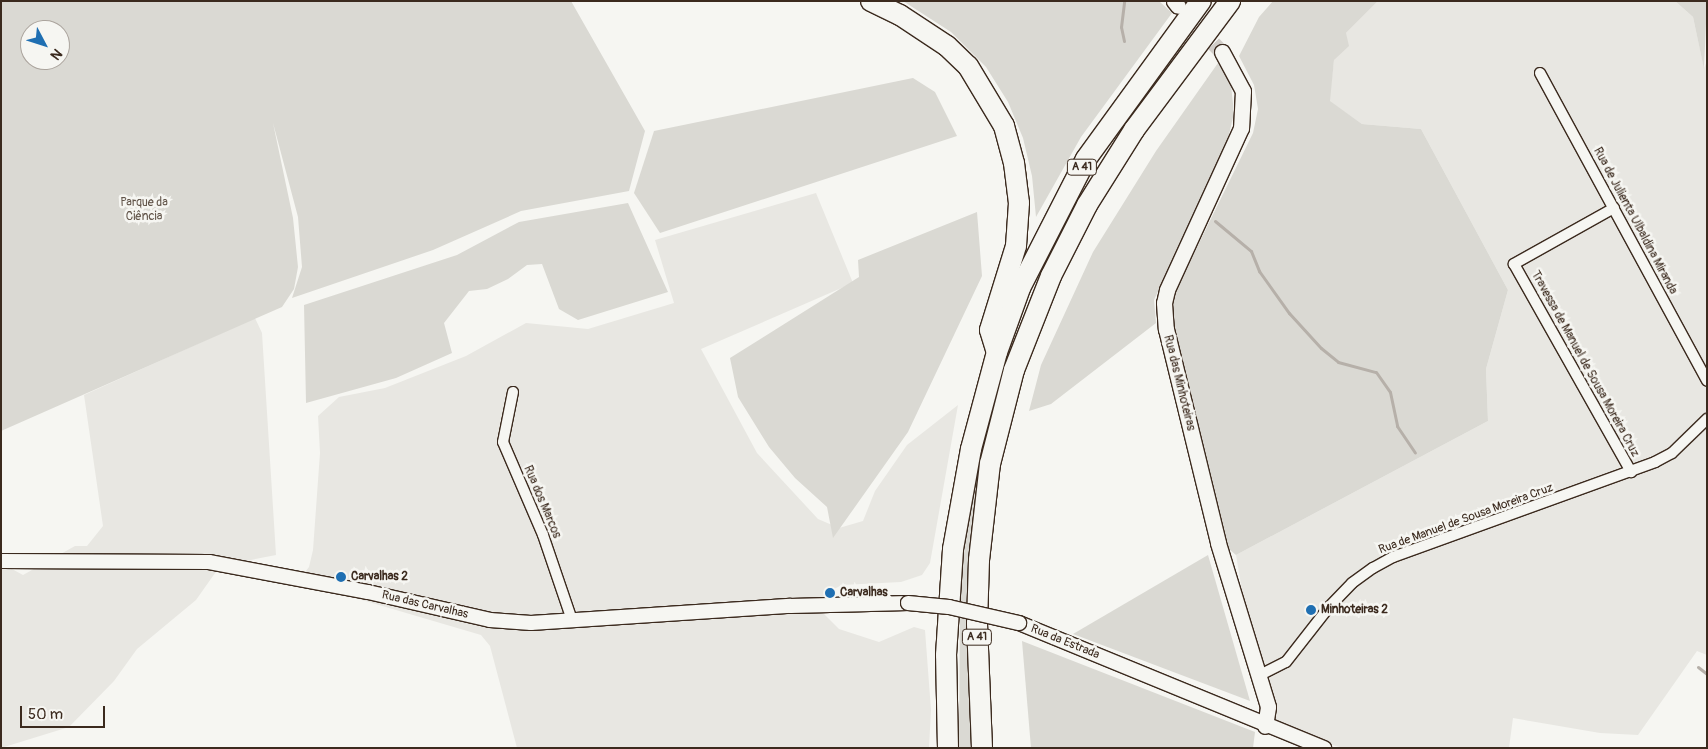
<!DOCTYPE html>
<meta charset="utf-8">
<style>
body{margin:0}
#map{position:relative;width:1708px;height:749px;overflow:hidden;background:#f6f6f2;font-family:Pangolin,sans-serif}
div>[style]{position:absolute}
.built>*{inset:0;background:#e8e7e2}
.green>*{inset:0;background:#dad9d3}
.stream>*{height:3px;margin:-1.5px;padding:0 1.5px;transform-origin:1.5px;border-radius:1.5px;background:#b6b0a9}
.secondary-tunnel>*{height:15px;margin-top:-7.5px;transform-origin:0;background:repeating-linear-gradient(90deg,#d1cdc8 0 15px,transparent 0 23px)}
.roads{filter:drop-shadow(1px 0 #3b2a1e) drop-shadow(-1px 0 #3b2a1e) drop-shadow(0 1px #3b2a1e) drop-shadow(0 -1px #3b2a1e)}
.minor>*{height:10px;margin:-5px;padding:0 5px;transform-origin:5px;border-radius:5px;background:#f6f6f2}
.tertiary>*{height:14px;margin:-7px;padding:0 7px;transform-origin:7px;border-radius:7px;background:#f6f6f2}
.secondary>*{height:15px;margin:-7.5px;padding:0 7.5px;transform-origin:7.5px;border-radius:7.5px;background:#f6f6f2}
.motorway>*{height:20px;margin:-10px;padding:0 10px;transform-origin:10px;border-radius:10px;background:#f6f6f2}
.bridges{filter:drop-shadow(1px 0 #3b2a1e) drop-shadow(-1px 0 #3b2a1e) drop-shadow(0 1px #3b2a1e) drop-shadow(0 -1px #3b2a1e)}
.tertiary-bridge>*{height:14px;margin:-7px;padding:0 7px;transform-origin:7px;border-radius:7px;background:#f6f6f2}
.dots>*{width:14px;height:14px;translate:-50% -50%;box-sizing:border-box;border:2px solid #f6f6f2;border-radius:50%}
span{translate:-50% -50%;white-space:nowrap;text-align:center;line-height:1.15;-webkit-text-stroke:5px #f6f6f2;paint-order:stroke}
.shield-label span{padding:1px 4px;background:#f6f6f2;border:1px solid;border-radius:4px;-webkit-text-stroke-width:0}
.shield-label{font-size:11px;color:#3b2a1e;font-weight:700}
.park-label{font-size:12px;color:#63564b}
.street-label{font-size:12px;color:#3b2a1e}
.poi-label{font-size:12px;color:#3b2a1e;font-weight:700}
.left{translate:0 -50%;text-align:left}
.frame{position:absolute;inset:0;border:2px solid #3b2a1e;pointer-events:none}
.north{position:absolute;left:20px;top:20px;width:50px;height:50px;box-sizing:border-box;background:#f6f6f2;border:1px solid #aba49d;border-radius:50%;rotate:130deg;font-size:14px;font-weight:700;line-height:20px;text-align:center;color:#3b2a1e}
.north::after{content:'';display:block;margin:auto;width:18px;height:22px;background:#1f6fb2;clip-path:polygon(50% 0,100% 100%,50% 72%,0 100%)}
.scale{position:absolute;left:20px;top:706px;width:85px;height:22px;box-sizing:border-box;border:2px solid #3b2a1e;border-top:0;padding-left:6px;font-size:15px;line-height:18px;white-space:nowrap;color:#3b2a1e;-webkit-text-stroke:4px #f6f6f2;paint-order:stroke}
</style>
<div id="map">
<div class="built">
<div style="clip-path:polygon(1378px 1px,1675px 1px,1693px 17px,1704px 68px,1707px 61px,1707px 655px,1697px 651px,1638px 735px,1600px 733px,1513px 718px,1509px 748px,1343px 748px,1265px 726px,1236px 555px,1488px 421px,1486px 369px,1508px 290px,1421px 129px,1362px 124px,1329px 101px,1334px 60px,1346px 33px)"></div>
<div style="clip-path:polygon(816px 193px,853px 283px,701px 349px,757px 453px,818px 519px,839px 528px,863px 521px,875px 491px,907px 445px,958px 405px,930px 563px,922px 575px,901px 582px,842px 585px,828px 592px,819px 609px,839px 629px,879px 642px,914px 627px,925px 630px,931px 710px,929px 748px,517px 748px,490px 646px,481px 635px,311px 585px,302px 576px,309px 567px,313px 550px,320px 453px,318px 416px,339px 397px,385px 388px,466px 356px,526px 323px,588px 329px,674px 303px,655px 240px)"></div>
<div style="clip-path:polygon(255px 318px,262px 333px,276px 555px,220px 566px,196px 600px,137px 649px,114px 681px,69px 727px,1px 748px,1px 563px,23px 575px,75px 546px,87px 546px,103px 526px,84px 395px)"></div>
</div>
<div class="green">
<div style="clip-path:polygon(evenodd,1px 1px,571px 1px,645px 131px,629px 191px,521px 211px,433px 250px,292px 298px,302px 267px,298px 217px,273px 123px,293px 218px,298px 267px,294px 289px,282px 307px,1px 431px,1px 1px,30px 30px,60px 30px,60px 60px,30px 60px,30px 30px)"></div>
<div style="clip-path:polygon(903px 1px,1159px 1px,1172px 13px,1081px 137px,1036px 217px,1032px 176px,1023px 138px,1008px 102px,986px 67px,951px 32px)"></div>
<div style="clip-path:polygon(1273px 1px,1378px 1px,1346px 33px,1349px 46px,1334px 60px,1330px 101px,1362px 124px,1421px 129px,1508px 290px,1486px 369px,1488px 421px,1236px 555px,1229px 549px,1172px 318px,1175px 292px,1253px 133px,1258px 109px,1254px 85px,1239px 56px,1259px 17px)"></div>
<div style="clip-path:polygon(1675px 1px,1707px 1px,1704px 69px,1693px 17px)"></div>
<div style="clip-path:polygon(1218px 63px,1231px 85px,1234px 113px,1228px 139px,1154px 300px,1156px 323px,1051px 404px,1029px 411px,1041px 365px,1093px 252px,1156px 151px)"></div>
<div style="clip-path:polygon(913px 78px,935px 92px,957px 136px,660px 233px,634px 193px,654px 131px)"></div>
<div style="clip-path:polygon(628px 203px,668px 292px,578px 320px,559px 309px,542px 264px,527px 265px,508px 279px,487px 289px,469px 291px,444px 323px,452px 353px,396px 378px,306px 403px,304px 305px,457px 255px,519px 222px)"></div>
<div style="clip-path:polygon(977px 212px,982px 276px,908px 432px,833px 538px,827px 507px,795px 478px,769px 447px,738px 397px,730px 358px,859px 277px,858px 260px)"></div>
<div style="clip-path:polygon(979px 460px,967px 580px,972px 748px,959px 748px,960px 595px,966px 532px)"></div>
<div style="clip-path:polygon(1208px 555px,1250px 701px,1073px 634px)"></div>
<div style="clip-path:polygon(1022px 641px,1255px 732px,1253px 748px,1031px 748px)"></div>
</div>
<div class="stream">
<div style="left:1124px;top:41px;width:14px;rotate:-102deg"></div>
<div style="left:1121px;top:27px;width:26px;rotate:-83deg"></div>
<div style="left:1215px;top:221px;width:47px;rotate:39.8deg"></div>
<div style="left:1251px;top:251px;width:22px;rotate:68deg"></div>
<div style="left:1259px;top:271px;width:52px;rotate:54.5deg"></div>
<div style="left:1289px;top:313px;width:47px;rotate:47.6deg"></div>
<div style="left:1321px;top:348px;width:22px;rotate:39deg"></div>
<div style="left:1338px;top:362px;width:39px;rotate:15deg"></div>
<div style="left:1376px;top:372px;width:24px;rotate:55deg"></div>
<div style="left:1390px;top:392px;width:35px;rotate:78deg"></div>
<div style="left:1397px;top:426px;width:32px;rotate:56deg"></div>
<div style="left:1698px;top:667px;width:11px;rotate:38deg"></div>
</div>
<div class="secondary-tunnel">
<div style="left:1182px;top:10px;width:58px;rotate:46.4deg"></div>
</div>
<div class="roads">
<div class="minor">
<div style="left:1540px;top:73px;width:350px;rotate:61.5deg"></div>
<div style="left:1614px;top:208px;width:115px;rotate:150.8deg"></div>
<div style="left:1514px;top:264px;width:239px;rotate:60.6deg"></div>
<div style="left:513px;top:392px;width:51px;rotate:101.3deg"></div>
<div style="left:503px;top:442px;width:101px;rotate:66.7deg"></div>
<div style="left:543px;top:535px;width:90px;rotate:71.2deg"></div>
<div style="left:1258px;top:676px;width:31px;rotate:-27deg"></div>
<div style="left:1286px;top:662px;width:70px;rotate:-52deg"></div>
<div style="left:1329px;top:607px;width:33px;rotate:-46deg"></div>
<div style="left:1352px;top:583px;width:26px;rotate:-36deg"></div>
<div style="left:1373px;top:568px;width:23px;rotate:-29deg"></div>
<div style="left:1393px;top:557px;width:279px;rotate:-19.9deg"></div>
<div style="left:1655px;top:462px;width:19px;rotate:-28deg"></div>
<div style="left:1672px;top:453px;width:49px;rotate:-44.2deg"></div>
</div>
<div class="tertiary">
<div style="left:1px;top:561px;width:208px;rotate:0.3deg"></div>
<div style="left:209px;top:562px;width:162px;rotate:10.7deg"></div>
<div style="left:368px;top:592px;width:125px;rotate:12.9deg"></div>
<div style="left:490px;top:620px;width:41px;rotate:4.2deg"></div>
<div style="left:531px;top:623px;width:260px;rotate:-3.8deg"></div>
<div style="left:790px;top:606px;width:118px;rotate:-1.5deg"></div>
<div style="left:1019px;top:623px;width:330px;rotate:22.3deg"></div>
</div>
<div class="secondary">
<div style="left:1174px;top:1px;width:6px;rotate:51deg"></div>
<div style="left:1222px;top:52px;width:44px;rotate:61.7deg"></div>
<div style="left:1243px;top:91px;width:37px;rotate:93deg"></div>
<div style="left:1241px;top:128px;width:178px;rotate:114.6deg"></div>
<div style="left:1167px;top:290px;width:13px;rotate:103deg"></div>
<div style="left:1164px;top:303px;width:26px;rotate:86deg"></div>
<div style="left:1166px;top:329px;width:220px;rotate:76.3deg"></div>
<div style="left:1218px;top:543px;width:171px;rotate:73deg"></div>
<div style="left:1268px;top:707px;width:19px;rotate:99deg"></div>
</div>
<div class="motorway">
<div style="left:871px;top:1px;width:32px;rotate:26deg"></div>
<div style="left:900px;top:15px;width:56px;rotate:33.4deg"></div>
<div style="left:947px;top:46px;width:29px;rotate:44deg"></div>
<div style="left:968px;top:66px;width:70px;rotate:59deg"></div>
<div style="left:1004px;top:126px;width:38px;rotate:75deg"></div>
<div style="left:1014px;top:163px;width:40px;rotate:82.9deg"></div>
<div style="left:1019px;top:203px;width:43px;rotate:94deg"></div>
<div style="left:1016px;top:246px;width:88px;rotate:107.2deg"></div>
<div style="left:990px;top:330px;width:21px;rotate:73deg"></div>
<div style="left:948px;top:748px;width:93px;rotate:-91.2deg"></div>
<div style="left:946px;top:655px;width:106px;rotate:-86.2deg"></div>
<div style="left:953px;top:549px;width:102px;rotate:-79.8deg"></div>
<div style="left:971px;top:449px;width:100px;rotate:-75deg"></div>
<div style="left:997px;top:352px;width:68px;rotate:-70.2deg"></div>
<div style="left:1020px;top:288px;width:145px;rotate:-62.9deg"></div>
<div style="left:1086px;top:159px;width:195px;rotate:-54deg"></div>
<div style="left:982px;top:748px;width:124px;rotate:-92.3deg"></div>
<div style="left:977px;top:624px;width:64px;rotate:-88.2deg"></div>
<div style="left:979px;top:560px;width:97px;rotate:-83.5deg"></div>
<div style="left:990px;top:464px;width:97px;rotate:-75.7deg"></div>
<div style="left:1014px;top:370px;width:101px;rotate:-68.5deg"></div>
<div style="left:1051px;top:276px;width:80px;rotate:-63.1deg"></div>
<div style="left:1087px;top:205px;width:89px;rotate:-57.9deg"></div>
<div style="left:1134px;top:130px;width:161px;rotate:-53.3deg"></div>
</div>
</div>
<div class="bridges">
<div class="tertiary-bridge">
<div style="left:908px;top:603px;width:41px;rotate:5.6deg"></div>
<div style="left:949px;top:607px;width:72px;rotate:12.9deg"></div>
</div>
</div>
<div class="dots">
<div style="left:341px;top:577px;background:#1f6fb2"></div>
<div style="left:830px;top:593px;background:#1f6fb2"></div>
<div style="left:1311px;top:610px;background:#1f6fb2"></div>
</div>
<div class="shield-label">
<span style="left:1082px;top:167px">A 41</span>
<span style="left:977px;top:637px">A 41</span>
</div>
<div class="park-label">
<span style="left:144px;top:210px">Parque da<br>Ciência</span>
</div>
<div class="street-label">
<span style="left:1635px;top:221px;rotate:62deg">Rua de Julienta Ulbaldina Miranda</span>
<span style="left:1585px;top:364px;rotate:61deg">Travessa de Manuel de Sousa Moreira Cruz</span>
<span style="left:1179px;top:383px;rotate:76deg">Rua das Minhoteiras</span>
<span style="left:542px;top:502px;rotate:67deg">Rua dos Marcos</span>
<span style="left:1466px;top:519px;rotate:-20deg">Rua de Manuel de Sousa Moreira Cruz</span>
<span style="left:425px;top:605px;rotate:13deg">Rua das Carvalhas</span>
<span style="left:1065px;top:642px;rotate:22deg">Rua da Estrada</span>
</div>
<div class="poi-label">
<span class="left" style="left:351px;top:577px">Carvalhas 2</span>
<span class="left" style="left:840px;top:593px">Carvalhas</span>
<span class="left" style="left:1321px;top:610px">Minhoteiras 2</span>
</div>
<div class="frame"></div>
<div class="north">N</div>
<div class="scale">50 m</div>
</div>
